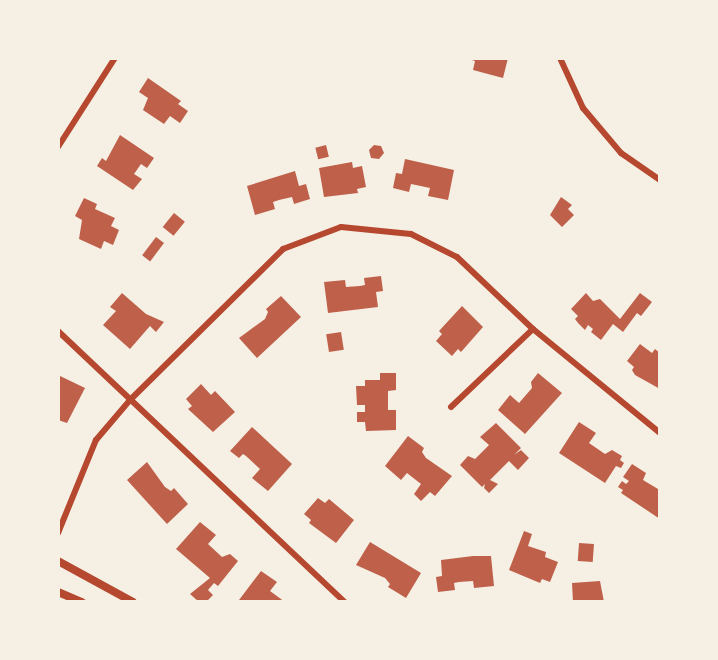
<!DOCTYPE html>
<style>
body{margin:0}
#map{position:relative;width:718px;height:660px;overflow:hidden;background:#f6efe4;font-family:Rubik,sans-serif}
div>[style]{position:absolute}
.building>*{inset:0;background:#bf614a;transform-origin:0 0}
.minor>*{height:6px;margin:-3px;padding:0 3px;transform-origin:3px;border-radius:3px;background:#b5482f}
.secondary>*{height:8px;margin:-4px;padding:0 4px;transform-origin:4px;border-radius:4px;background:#b5482f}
span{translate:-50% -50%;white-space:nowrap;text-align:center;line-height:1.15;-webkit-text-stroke:5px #f6efe4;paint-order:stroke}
.frame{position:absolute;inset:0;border:60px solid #f6efe4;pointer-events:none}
</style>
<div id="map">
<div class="building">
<div style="clip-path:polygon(465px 58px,508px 58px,503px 78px,473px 70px,475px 61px)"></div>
<div style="clip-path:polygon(148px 78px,181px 101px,178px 104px,188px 111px,180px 123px,170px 116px,164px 124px,143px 110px,148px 98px,139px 92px)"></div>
<div style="clip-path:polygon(120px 135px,154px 158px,147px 168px,141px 164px,134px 174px,142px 179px,133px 190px,97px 166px,102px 158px,106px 161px)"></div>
<div style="left:326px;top:145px;width:12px;height:11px;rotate:76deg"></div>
<div style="clip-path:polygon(374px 145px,381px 146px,384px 153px,379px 159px,371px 158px,369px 150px)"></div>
<div style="clip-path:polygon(405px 159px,454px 170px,448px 200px,428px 196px,430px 188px,416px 185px,411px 184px,409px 192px,393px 188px,396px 173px,402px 174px)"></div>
<div style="clip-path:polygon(352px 162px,353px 168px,362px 166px,366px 187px,357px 189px,358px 193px,324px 197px,319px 168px)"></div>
<div style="clip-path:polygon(295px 171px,299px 186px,306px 184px,310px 199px,294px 204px,292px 197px,279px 200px,273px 202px,275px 209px,255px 215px,247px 186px)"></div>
<div style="clip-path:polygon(561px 197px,572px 205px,568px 209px,574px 215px,562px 227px,550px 215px)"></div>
<div style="clip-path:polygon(84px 198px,97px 204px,95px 209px,115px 218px,111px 226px,119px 230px,113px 245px,104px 241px,101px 249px,79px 239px,82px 220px,75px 216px)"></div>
<div style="left:174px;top:213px;width:14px;height:18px;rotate:39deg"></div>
<div style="left:156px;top:237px;width:10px;height:23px;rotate:37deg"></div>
<div style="clip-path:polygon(381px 276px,383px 291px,376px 292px,378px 307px,328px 313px,324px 282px,345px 280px,346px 287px,360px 286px,365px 285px,364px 278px)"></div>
<div style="clip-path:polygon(122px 293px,146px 314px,164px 322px,156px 332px,150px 326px,130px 349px,103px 325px,116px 311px,110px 307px)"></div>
<div style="clip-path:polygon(586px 293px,593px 301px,600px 299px,620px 319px,640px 293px,652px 302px,641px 316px,637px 313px,623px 332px,613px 324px,601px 340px,591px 332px,593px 329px,588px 325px,585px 330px,578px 323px,575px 319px,578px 316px,571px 309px)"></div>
<div style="clip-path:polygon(281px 296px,301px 317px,257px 358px,239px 338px,265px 319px,268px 312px,266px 309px)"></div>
<div style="clip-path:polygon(462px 306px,483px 327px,461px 352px,458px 349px,452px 356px,436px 341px,442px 334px,439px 331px)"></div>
<div style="left:341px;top:332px;width:18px;height:15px;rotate:81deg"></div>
<div style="clip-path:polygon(640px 344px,652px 353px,655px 349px,660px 353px,660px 389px,635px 375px,632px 370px,634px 367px,627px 361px)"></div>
<div style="clip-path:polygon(380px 373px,396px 373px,396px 390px,388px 391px,388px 410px,396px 410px,396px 430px,366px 431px,365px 422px,357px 422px,357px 412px,365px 412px,365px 405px,357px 405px,356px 386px,365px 386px,365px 380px,380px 380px)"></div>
<div style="clip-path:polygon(538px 373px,562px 393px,525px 434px,498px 410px,510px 395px,519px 403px,532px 388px,531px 382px)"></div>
<div style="clip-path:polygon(58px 375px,85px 388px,67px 423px,58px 420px)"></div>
<div style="clip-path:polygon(201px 384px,211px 395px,215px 391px,235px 412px,213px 432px,188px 409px,192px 406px,186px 399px)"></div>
<div style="clip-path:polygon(579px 422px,596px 433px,589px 443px,605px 454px,612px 450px,622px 456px,620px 460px,624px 463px,621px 468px,616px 466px,605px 483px,559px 453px)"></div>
<div style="clip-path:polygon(496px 423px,521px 448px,514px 455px,521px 450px,529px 458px,518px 470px,509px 461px,490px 480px,498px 484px,489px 493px,484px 488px,485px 484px,482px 487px,460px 465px,468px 456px,475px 459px,489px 445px,480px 437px)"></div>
<div style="clip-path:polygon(252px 427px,292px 464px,268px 491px,252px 478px,260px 469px,246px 456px,243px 454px,239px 458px,230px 451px)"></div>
<div style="clip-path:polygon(408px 436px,424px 448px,422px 452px,426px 458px,452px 476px,435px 496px,430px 492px,421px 501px,414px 494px,421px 484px,407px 473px,401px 480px,385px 466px)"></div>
<div style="clip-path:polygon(147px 462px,165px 487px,171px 491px,174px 488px,188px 504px,167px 524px,127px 480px)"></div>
<div style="clip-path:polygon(632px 464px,646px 473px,643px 480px,658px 489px,660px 486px,660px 519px,621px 493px,623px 490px,618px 487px,622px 481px,626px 484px,629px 481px,623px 477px)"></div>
<div style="clip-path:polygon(318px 498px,325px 503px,329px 499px,354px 520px,336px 543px,309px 523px,311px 520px,304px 514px)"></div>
<div style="clip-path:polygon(200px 522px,216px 535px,208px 544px,222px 557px,230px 554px,238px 561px,218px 586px,214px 583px,208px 590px,213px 595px,206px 602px,199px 602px,190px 594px,210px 578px,176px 549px)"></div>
<div style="clip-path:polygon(524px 531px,532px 534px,528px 546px,546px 552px,545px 557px,558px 562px,550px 582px,542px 579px,540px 583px,509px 570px)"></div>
<div style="clip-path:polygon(370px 542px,421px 573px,406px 598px,388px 587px,390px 584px,385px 578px,356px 565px)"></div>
<div style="left:579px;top:543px;width:15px;height:18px;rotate:4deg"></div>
<div style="clip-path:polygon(473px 556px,491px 556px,494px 586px,474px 588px,473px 581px,459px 582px,454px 583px,455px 590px,438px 592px,436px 577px,442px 576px,441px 560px)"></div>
<div style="clip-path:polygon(261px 571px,277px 582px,270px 591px,285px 602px,242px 602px,239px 600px)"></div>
<div style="clip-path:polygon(600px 581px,604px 602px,573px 602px,572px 583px)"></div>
</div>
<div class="minor">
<div style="left:560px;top:58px;width:55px;rotate:65.3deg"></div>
<div style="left:583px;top:108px;width:59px;rotate:49.8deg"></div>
<div style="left:621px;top:153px;width:47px;rotate:34.7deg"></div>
<div style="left:58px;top:147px;width:106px;rotate:-57.4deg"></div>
<div style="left:58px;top:331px;width:395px;rotate:43.4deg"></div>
<div style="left:451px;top:407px;width:113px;rotate:-43.6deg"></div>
<div style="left:58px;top:533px;width:100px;rotate:-67.8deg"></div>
<div style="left:96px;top:440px;width:52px;rotate:-49.6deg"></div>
<div style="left:130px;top:400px;width:215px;rotate:-44.6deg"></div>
<div style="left:283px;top:249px;width:62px;rotate:-20.8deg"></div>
<div style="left:341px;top:227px;width:70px;rotate:5.7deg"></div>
<div style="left:411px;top:234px;width:51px;rotate:26.6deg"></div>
<div style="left:457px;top:257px;width:105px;rotate:43.5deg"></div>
<div style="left:533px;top:329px;width:164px;rotate:39.3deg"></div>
</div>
<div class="secondary">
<div style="left:58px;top:561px;width:85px;rotate:28.7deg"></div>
<div style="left:58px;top:592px;width:26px;rotate:23deg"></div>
</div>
<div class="frame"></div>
</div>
